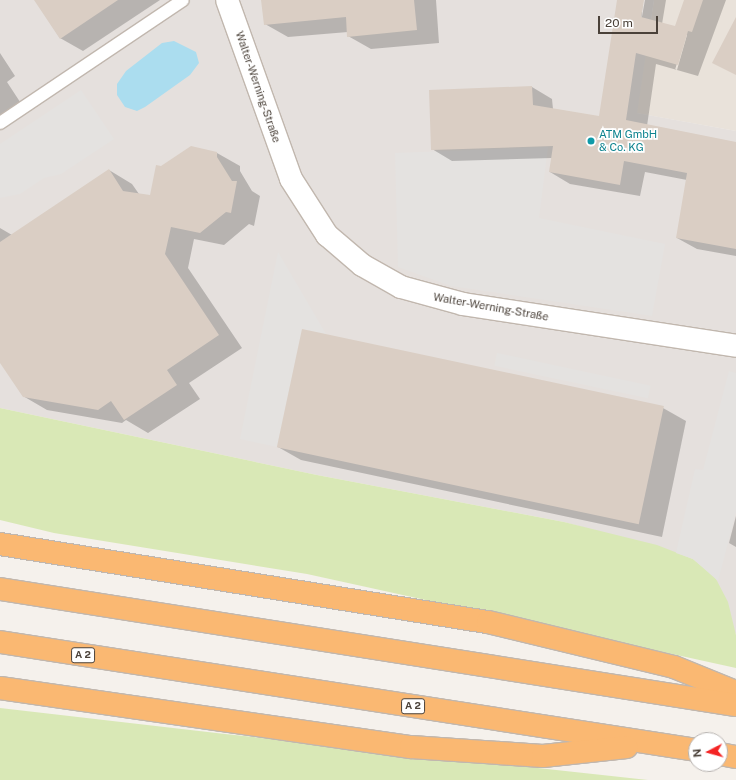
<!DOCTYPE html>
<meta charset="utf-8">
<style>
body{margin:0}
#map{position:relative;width:736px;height:780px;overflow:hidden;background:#f5f1ec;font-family:"Public Sans",sans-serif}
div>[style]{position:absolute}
.residential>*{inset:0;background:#e9e2da}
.industrial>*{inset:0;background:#e5e0dd}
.green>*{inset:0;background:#d9e8b6}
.parking>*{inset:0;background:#e4e2e0;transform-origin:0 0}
.water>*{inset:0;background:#abddef}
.shadow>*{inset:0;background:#0003}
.building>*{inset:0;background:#dacec4;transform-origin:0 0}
.roads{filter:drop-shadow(1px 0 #c1b7ae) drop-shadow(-1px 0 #c1b7ae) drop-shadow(0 1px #c1b7ae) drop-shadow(0 -1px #c1b7ae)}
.lane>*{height:12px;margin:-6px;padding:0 6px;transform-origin:6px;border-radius:6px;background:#fff}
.street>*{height:22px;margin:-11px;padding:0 11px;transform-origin:11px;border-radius:11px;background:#fff}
.highway>*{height:22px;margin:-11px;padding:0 11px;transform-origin:11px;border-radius:11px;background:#fab872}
.dots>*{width:11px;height:11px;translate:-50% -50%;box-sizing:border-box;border:2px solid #fff;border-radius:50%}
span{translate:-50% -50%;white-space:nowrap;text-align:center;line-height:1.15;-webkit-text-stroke:3.5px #fff;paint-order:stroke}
.shield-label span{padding:1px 3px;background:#fff;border:1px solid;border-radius:3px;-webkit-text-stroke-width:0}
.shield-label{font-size:10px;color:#4a4139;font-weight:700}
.street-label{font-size:11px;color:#4a4139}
.culture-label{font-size:11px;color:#0d838f}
.left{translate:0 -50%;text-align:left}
.north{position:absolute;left:688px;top:732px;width:40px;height:40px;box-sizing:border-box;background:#fff;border:1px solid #b7b3b0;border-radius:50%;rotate:264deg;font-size:11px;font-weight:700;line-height:16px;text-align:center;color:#4a4139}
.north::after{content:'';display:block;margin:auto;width:14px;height:18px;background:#f42424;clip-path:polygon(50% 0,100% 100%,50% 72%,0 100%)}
.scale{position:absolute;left:598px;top:16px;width:60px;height:18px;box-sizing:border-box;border:2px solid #4a4139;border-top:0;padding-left:5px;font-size:12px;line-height:14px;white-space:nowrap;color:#4a4139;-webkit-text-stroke:3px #fff;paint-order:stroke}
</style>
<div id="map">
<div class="residential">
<div style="clip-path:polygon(654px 0,736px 0,736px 131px,636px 113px)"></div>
</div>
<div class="industrial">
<div style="clip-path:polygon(0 0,654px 0,637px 113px,736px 131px,736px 635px,715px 577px,693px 559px,676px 553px,564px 522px,317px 475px,0 408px)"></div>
</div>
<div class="green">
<div style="clip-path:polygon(0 408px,317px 475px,564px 522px,657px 545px,693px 559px,715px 577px,728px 602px,736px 635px,736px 668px,307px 574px,54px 533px,0 520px)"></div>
<div style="clip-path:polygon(0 708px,225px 734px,648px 780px,0 780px)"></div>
</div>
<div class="parking">
<div style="clip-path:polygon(81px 90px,114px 139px,61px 174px,44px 178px,20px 194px,0 198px,0 144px)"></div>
<div style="clip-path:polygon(548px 147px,539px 218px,665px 244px,652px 316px,451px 286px,398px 267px,395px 153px)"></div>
<div style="clip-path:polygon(278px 252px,326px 334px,302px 329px,277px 447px,240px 439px)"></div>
<div style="left:497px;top:353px;width:157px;height:13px;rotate:12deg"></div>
<div style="clip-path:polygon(729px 371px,736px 373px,736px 512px,718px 581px,693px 559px,676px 553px,695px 469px,703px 470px)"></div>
</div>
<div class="water">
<div style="clip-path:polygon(174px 41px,196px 52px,199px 63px,190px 75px,145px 107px,137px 111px,125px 107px,117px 95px,117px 84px,126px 71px,162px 43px)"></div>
</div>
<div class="shadow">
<div style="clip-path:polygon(35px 0,160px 0,83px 51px,60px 38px)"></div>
<div style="clip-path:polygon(262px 0,436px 0,439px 43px,371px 49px,348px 36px,348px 32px,288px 37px,265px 24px)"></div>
<div style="clip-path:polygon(evenodd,618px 0,643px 0,641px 22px,645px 0,666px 0,662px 24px,676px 27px,685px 0,726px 0,698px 76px,656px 64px,647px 126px,736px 144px,736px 256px,697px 249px,677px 238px,687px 180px,645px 172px,640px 196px,570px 184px,550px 172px,552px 158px,452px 161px,432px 149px,532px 87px,552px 99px,553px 109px,600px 117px,618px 0,685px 35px,687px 35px,677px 70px,675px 70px,685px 35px)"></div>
<div style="clip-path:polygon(0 53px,15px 76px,7px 82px,24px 108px,0 124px)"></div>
<div style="clip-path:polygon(191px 147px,217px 153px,240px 166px,240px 171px,252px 191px,260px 196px,254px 226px,249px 224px,224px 245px,194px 239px,188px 268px,242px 348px,189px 383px,200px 399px,148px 433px,126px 420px,122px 423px,47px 410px,23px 396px,0 361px,0 228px,12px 235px,109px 170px,132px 184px,139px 194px,151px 196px,161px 167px)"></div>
<div style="clip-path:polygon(663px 408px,686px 421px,662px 537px,301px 460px,278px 447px)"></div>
<div style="clip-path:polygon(736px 516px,736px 547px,729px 543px)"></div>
</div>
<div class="building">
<div style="clip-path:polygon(34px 0,118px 0,60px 39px)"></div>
<div style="clip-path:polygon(261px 0,414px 0,417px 30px,347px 37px,346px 17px,264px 25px)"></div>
<div style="clip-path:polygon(617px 0,644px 0,641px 17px,675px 26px,684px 0,703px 0,692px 32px,688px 31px,678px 65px,636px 53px,626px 120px,736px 142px,736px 249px,676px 238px,687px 173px,624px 161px,620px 185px,549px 172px,553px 146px,431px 150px,429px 90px,532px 86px,533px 105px,599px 116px)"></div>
<div style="clip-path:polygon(736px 17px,736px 75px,712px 63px)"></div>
<div style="clip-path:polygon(191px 146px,217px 152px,217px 157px,232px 181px,237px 181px,231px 213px,226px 212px,200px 233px,171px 227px,165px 254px,219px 335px,167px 370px,177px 385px,124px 420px,111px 401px,98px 410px,23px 397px,0 363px,0 242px,109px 169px,123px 191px,150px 195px,156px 165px,161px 166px)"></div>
<div style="left:302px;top:329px;width:370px;height:121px;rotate:12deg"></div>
</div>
<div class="roads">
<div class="lane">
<div style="left:0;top:123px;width:220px;rotate:-33.9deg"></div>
</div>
<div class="street">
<div style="left:227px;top:0;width:190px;rotate:70.3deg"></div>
<div style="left:291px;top:179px;width:67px;rotate:57.3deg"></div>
<div style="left:327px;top:235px;width:46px;rotate:40.6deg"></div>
<div style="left:362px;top:265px;width:45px;rotate:29.4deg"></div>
<div style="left:401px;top:287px;width:64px;rotate:15.3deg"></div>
<div style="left:463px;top:304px;width:276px;rotate:8.7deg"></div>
</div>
<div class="highway">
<div style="left:0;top:544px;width:494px;rotate:9.1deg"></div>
<div style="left:488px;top:622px;width:191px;rotate:13.6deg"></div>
<div style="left:674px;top:667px;width:67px;rotate:22deg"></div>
<div style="left:0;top:589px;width:745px;rotate:8.96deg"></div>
<div style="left:0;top:642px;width:704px;rotate:8.82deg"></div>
<div style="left:0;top:688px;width:415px;rotate:8.2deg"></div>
<div style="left:411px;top:747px;width:132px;rotate:3.9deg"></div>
<div style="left:543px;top:756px;width:84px;rotate:-6.1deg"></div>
<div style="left:720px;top:754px;width:16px;rotate:11deg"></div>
</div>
</div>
<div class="dots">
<div style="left:591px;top:141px;background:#0f9aa8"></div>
</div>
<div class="shield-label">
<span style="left:83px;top:655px">A 2</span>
<span style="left:413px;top:706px">A 2</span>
</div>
<div class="street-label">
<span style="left:258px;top:87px;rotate:71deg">Walter-Werning-Straße</span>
<span style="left:491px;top:307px;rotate:10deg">Walter-Werning-Straße</span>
</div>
<div class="culture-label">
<span class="left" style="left:599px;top:141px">ATM GmbH<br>&amp; Co. KG</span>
</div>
<div class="north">N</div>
<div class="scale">20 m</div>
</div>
